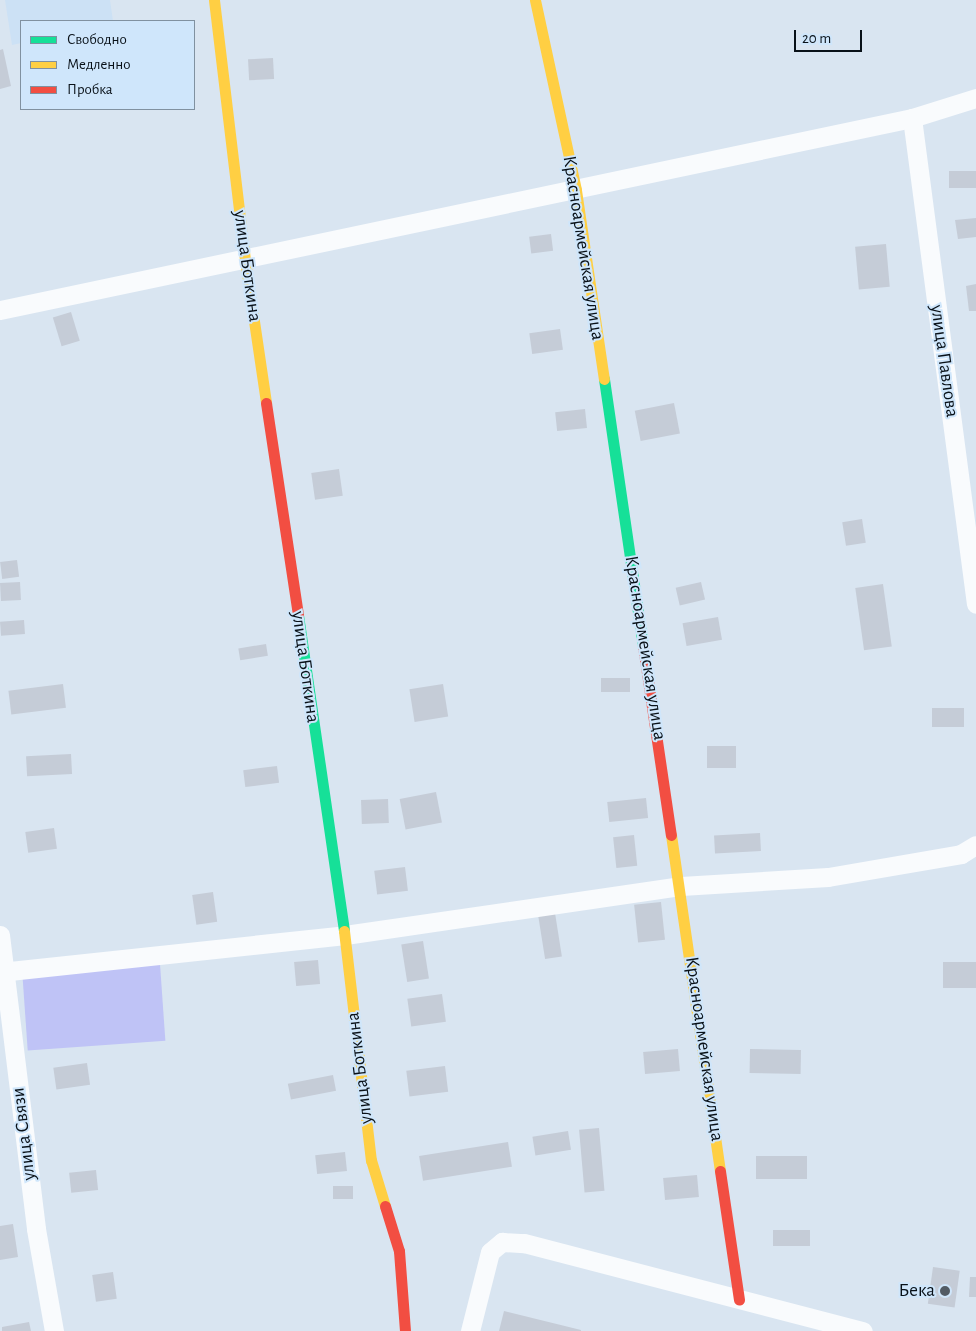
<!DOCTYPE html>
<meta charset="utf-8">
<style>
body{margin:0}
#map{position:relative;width:976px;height:1331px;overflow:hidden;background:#d9e5f1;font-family:"Alegreya Sans",sans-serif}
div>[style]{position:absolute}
.built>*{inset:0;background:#cce1f5}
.forest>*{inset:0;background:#bfc3f6;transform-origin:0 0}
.building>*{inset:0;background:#c5ccd7;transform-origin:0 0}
.street>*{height:19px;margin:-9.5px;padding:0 9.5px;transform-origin:9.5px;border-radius:9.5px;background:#f9fbfd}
.fast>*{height:11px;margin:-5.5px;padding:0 5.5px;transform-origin:5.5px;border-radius:5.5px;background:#16e098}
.slow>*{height:11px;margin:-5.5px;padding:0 5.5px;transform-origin:5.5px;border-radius:5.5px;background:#ffcf43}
.jam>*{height:11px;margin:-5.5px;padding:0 5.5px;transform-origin:5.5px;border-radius:5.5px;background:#f24e42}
.dots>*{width:14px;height:14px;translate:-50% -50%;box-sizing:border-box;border:2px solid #cfe6fb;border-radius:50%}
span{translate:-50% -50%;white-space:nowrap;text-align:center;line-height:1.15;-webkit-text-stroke:4px #cfe6fb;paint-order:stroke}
.street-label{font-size:19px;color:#091118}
.poi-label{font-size:19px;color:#091118}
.right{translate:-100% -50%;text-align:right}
.legend{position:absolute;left:20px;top:20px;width:175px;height:90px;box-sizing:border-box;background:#cfe6fb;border:1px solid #8091a0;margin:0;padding:6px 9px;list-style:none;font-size:15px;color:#091118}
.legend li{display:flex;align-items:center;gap:10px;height:25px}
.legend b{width:25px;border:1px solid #8091a0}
.scale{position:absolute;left:794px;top:30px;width:68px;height:22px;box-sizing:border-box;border:2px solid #091118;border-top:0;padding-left:6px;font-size:15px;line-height:18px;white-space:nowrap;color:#091118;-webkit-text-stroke:4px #cfe6fb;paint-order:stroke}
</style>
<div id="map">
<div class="built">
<div style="clip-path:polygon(5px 0,110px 0,113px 21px,21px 21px,21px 43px,12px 45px)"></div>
</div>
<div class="forest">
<div style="left:160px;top:964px;width:77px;height:138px;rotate:86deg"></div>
</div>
<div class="building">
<div style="clip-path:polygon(3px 49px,11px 86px,0 89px,0 50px)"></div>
<div style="left:273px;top:58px;width:21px;height:25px;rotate:87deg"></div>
<div style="left:976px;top:171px;width:17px;height:27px;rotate:90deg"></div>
<div style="clip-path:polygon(976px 218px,976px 237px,958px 239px,955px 220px)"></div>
<div style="left:551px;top:234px;width:17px;height:22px;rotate:83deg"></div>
<div style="left:886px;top:244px;width:43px;height:31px;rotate:85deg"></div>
<div style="clip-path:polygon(976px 284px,976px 311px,969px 311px,966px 286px)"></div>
<div style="left:71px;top:312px;width:30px;height:19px;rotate:73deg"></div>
<div style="left:560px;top:329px;width:21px;height:31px;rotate:82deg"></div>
<div style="left:674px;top:403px;width:31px;height:40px;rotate:79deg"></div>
<div style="left:585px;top:409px;width:19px;height:30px;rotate:84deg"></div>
<div style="left:339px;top:469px;width:27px;height:28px;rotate:82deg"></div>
<div style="left:862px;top:519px;width:24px;height:20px;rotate:81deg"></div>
<div style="left:17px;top:560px;width:17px;height:17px;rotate:83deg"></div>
<div style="left:20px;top:582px;width:18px;height:20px;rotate:87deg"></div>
<div style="left:701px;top:582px;width:18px;height:26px;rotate:77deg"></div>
<div style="left:883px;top:584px;width:63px;height:28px;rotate:82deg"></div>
<div style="left:718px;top:617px;width:23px;height:36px;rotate:80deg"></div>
<div style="left:24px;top:620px;width:14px;height:24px;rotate:86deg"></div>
<div style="left:266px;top:644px;width:12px;height:28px;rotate:81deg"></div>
<div style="left:601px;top:678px;width:29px;height:14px"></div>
<div style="left:63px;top:684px;width:24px;height:55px;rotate:83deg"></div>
<div style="left:443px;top:684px;width:33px;height:34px;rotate:81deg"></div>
<div style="left:932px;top:708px;width:32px;height:19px"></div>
<div style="left:707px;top:746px;width:29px;height:22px"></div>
<div style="left:71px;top:754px;width:20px;height:45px;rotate:87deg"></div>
<div style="left:277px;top:766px;width:17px;height:34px;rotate:83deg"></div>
<div style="left:436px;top:792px;width:31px;height:37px;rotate:79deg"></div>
<div style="left:646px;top:798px;width:20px;height:39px;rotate:84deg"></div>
<div style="left:388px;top:799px;width:24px;height:27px;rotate:88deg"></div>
<div style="left:54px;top:828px;width:21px;height:29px;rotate:82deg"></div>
<div style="left:760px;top:833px;width:18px;height:46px;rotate:87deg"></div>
<div style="left:634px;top:835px;width:31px;height:21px;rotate:84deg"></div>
<div style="left:405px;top:867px;width:24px;height:31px;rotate:83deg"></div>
<div style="left:213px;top:892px;width:30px;height:21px;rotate:82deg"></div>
<div style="left:661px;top:902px;width:38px;height:27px;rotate:84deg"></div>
<div style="left:555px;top:913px;width:44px;height:17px;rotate:81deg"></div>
<div style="left:423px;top:941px;width:38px;height:22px;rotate:81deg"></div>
<div style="left:318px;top:960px;width:24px;height:24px;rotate:85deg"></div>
<div style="left:976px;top:962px;width:26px;height:33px;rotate:90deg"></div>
<div style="left:442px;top:994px;width:28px;height:35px;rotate:82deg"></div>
<div style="left:678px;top:1049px;width:22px;height:35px;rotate:85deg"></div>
<div style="left:750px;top:1049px;width:51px;height:24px;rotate:1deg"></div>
<div style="left:87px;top:1063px;width:22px;height:34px;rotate:82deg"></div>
<div style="left:445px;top:1066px;width:26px;height:39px;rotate:83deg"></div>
<div style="left:333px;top:1075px;width:16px;height:46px;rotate:79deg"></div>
<div style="left:599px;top:1128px;width:63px;height:20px;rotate:85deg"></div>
<div style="left:568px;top:1131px;width:19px;height:36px;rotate:81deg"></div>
<div style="left:508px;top:1142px;width:25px;height:90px;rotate:81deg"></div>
<div style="left:345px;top:1152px;width:19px;height:30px;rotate:84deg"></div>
<div style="left:807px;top:1156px;width:23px;height:51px;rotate:90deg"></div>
<div style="left:96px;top:1170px;width:20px;height:27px;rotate:84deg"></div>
<div style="left:697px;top:1175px;width:22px;height:34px;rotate:85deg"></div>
<div style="left:353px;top:1186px;width:13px;height:20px;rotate:90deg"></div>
<div style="clip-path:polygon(13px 1224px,18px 1257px,0 1260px,0 1226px)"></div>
<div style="left:773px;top:1230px;width:37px;height:16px"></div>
<div style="left:933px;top:1267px;width:27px;height:37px;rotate:8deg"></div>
<div style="left:113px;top:1272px;width:27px;height:21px;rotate:82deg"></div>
<div style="clip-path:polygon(970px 1277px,976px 1277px,976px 1297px,969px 1297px)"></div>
<div style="clip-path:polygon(504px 1311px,581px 1330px,581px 1331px,499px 1331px)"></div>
<div style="clip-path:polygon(29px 1322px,31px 1331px,2px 1331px,2px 1327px)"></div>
</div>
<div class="street">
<div style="left:912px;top:118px;width:490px;rotate:82.5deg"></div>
<div style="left:0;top:310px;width:932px;rotate:-11.89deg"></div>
<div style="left:912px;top:118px;width:67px;rotate:-17.4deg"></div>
<div style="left:0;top:935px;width:296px;rotate:83deg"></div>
<div style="left:36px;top:1229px;width:104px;rotate:80deg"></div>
<div style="left:0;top:972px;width:347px;rotate:-6.1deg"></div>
<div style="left:345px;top:935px;width:340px;rotate:-8.3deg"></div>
<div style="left:681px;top:886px;width:147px;rotate:-3.5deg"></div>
<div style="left:828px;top:877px;width:135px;rotate:-9.8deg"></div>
<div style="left:961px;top:854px;width:17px;rotate:-31deg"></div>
<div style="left:470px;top:1331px;width:81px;rotate:-75.8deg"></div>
<div style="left:490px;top:1252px;width:16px;rotate:-40deg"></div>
<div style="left:502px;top:1242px;width:22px;rotate:3deg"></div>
<div style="left:524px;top:1243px;width:350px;rotate:14.6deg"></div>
</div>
<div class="fast">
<div style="left:604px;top:379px;width:270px;rotate:81.7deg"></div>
<div style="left:298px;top:615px;width:319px;rotate:81.7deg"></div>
</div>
<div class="slow">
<div style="left:214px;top:0;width:262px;rotate:83.2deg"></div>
<div style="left:245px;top:260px;width:145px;rotate:81.6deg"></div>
<div style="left:535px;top:0;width:194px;rotate:77.8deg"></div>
<div style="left:576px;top:190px;width:191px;rotate:81.6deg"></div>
<div style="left:671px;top:835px;width:340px;rotate:81.7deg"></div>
<div style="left:344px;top:931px;width:231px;rotate:83.3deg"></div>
<div style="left:371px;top:1160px;width:48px;rotate:73.1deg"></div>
</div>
<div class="jam">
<div style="left:266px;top:403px;width:214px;rotate:81.4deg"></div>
<div style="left:643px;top:646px;width:191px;rotate:81.6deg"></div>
<div style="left:720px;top:1171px;width:130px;rotate:81.6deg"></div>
<div style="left:385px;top:1206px;width:47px;rotate:72.7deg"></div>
<div style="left:399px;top:1251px;width:80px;rotate:85.7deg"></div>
</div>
<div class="dots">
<div style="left:945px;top:1291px;background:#525b64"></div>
</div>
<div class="street-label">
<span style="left:583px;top:248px;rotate:81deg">Красноармейская улица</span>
<span style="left:247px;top:266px;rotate:82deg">улица Боткина</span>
<span style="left:944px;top:361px;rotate:82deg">улица Павлова</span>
<span style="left:645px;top:648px;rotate:81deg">Красноармейская улица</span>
<span style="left:305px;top:667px;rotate:82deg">улица Боткина</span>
<span style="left:704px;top:1049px;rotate:82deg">Красноармейская улица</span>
<span style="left:360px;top:1068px;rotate:-97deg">улица Боткина</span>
<span style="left:24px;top:1134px;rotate:-97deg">улица Связи</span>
</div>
<div class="poi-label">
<span class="right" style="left:935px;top:1291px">Бека</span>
</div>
<ul class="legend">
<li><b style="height:6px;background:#16e098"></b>Свободно</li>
<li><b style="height:6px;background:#ffcf43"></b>Медленно</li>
<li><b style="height:6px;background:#f24e42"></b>Пробка</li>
</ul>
<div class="scale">20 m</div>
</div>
